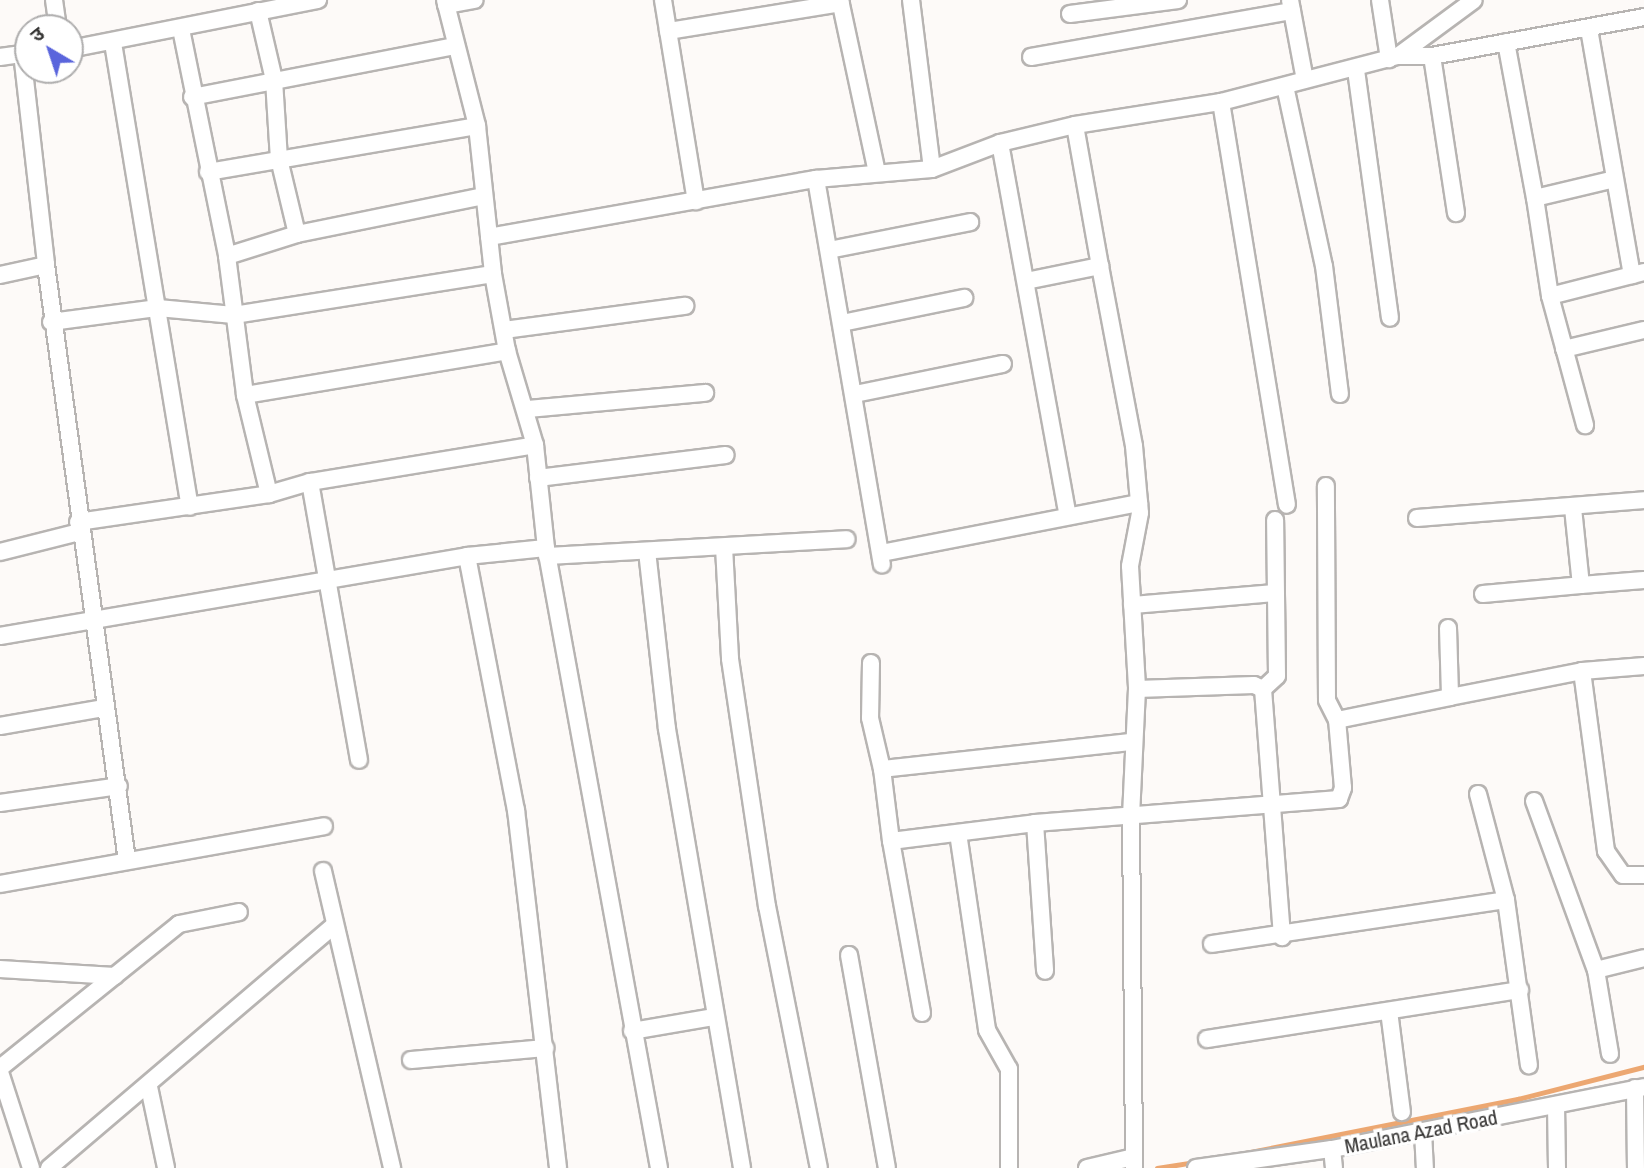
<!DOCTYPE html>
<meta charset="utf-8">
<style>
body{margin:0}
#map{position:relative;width:1644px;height:1168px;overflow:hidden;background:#fdfaf8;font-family:"Archivo Narrow","Noto Sans Devanagari",sans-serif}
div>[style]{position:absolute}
.stream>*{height:4.5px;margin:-2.25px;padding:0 2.25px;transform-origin:2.25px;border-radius:2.25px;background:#eca771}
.roads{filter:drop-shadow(2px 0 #b7b4b2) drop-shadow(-2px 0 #b7b4b2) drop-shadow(0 2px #b7b4b2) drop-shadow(0 -2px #b7b4b2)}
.minor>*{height:16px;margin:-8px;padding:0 8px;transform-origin:8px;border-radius:8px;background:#fff}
span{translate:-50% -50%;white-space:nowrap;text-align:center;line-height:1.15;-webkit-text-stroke:7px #fff;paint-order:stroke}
.street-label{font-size:21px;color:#363534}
.north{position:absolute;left:14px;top:14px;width:70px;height:70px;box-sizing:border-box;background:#fff;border:2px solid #afaeae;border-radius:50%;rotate:321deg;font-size:19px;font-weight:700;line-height:28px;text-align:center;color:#363534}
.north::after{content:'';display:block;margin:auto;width:24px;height:32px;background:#5a65dc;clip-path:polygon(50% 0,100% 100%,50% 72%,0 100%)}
</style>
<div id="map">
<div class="stream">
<div style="left:1230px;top:1156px;width:294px;rotate:-11.2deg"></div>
<div style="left:1518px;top:1099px;width:130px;rotate:-14.3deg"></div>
<div style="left:1157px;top:1168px;width:37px;rotate:-9deg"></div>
</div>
<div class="roads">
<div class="minor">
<div style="left:54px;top:0;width:28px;rotate:82deg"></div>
<div style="left:445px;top:0;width:130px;rotate:75.7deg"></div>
<div style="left:477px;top:126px;width:149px;rotate:83.8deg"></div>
<div style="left:493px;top:274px;width:78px;rotate:79.7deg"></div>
<div style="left:507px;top:351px;width:98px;rotate:73.4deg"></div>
<div style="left:535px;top:445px;width:104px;rotate:83.9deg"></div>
<div style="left:546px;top:548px;width:630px;rotate:79.67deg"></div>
<div style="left:663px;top:0;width:204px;rotate:80.7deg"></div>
<div style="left:840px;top:0;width:177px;rotate:77.9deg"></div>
<div style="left:911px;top:0;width:170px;rotate:82.9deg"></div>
<div style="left:1290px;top:0;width:81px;rotate:79.4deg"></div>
<div style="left:1380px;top:0;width:60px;rotate:81.3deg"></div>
<div style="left:446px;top:5px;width:29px;rotate:-10deg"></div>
<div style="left:258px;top:11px;width:71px;rotate:76.9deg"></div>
<div style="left:274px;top:80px;width:79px;rotate:86.4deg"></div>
<div style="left:279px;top:159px;width:77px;rotate:76.5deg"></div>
<div style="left:1070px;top:14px;width:109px;rotate:-7.4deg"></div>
<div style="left:181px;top:29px;width:232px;rotate:78.5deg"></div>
<div style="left:227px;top:256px;width:140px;rotate:82.6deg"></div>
<div style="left:245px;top:395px;width:102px;rotate:76.4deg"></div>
<div style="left:1589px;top:29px;width:250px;rotate:80.1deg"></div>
<div style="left:668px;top:31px;width:175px;rotate:-9.2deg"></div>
<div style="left:1506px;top:42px;width:159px;rotate:79.5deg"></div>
<div style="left:1535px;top:198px;width:82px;rotate:-13.4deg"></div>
<div style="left:113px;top:43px;width:470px;rotate:80.6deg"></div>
<div style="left:70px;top:49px;width:253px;rotate:-11.2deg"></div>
<div style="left:22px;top:53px;width:213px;rotate:83.5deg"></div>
<div style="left:1398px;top:56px;width:94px;rotate:-36.4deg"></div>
<div style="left:1432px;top:56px;width:159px;rotate:81.3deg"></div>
<div style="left:0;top:57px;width:28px;rotate:-8deg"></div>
<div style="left:1031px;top:57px;width:265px;rotate:-10deg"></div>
<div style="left:1356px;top:70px;width:250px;rotate:82.2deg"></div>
<div style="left:1285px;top:86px;width:184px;rotate:77.8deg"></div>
<div style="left:1324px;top:266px;width:129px;rotate:82.9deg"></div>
<div style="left:192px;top:97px;width:267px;rotate:-11deg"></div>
<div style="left:1221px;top:102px;width:408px;rotate:80.7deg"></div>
<div style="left:1000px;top:143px;width:379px;rotate:79.7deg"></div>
<div style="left:208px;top:172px;width:273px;rotate:-9.7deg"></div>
<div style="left:816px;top:179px;width:116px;rotate:-4.9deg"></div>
<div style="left:932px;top:169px;width:73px;rotate:-20.9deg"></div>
<div style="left:1000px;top:143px;width:77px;rotate:-13.5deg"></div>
<div style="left:1075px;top:125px;width:148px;rotate:-9deg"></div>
<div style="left:1221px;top:102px;width:183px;rotate:-14.6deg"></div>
<div style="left:1398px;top:56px;width:34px"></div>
<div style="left:1432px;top:56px;width:216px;rotate:-10.4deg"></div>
<div style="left:1535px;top:198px;width:99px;rotate:81.3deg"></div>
<div style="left:1550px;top:296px;width:134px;rotate:74.8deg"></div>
<div style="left:489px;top:237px;width:332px;rotate:-10.1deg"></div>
<div style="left:816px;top:179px;width:391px;rotate:80.3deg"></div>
<div style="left:829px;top:250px;width:144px;rotate:-11.2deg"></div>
<div style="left:227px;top:256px;width:73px;rotate:-17.4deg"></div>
<div style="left:297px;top:234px;width:190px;rotate:-11.5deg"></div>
<div style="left:1100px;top:266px;width:183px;rotate:79.3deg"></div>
<div style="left:1134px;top:446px;width:67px;rotate:84.9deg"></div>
<div style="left:1140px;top:513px;width:54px;rotate:100.7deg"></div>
<div style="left:1130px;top:566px;width:123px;rotate:86.7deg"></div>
<div style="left:1137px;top:689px;width:127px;rotate:92.7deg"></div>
<div style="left:1131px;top:816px;width:352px;rotate:89.5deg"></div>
<div style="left:0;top:275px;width:47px;rotate:-12.3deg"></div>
<div style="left:46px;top:265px;width:601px;rotate:82.26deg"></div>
<div style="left:1026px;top:281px;width:76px;rotate:-11.5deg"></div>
<div style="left:1100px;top:266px;width:143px;rotate:-100.1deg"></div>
<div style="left:1550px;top:296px;width:97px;rotate:-14.3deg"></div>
<div style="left:51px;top:322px;width:108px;rotate:-7.5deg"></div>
<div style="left:158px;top:308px;width:76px;rotate:5.3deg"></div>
<div style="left:234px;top:315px;width:262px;rotate:-9deg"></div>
<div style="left:842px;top:323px;width:125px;rotate:-11.6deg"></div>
<div style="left:504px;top:330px;width:183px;rotate:-7.6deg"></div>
<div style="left:1564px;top:349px;width:82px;rotate:-13.4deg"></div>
<div style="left:855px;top:394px;width:151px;rotate:-11.5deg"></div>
<div style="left:245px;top:395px;width:266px;rotate:-9.5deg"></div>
<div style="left:528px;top:409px;width:178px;rotate:-5.2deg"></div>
<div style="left:538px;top:478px;width:189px;rotate:-7deg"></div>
<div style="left:310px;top:482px;width:282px;rotate:80deg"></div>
<div style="left:1573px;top:508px;width:77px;rotate:84.1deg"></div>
<div style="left:1581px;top:585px;width:63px;rotate:-4.5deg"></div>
<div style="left:1417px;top:518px;width:228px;rotate:-4.5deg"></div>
<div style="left:78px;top:522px;width:193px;rotate:-8.3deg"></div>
<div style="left:269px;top:494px;width:43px;rotate:-16.3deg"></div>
<div style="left:310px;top:482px;width:228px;rotate:-9.3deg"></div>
<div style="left:724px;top:547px;width:112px;rotate:86.9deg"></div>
<div style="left:730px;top:659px;width:250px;rotate:81.5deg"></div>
<div style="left:767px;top:906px;width:267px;rotate:78.8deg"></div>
<div style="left:647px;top:551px;width:179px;rotate:83.6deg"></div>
<div style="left:667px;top:729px;width:445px;rotate:80.3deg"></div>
<div style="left:0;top:552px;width:81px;rotate:-14.2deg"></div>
<div style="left:881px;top:553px;width:263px;rotate:-11deg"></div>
<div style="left:467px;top:556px;width:259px;rotate:79.1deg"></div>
<div style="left:516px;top:810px;width:360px;rotate:83.3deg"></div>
<div style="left:547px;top:556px;width:300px;rotate:-3.2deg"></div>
<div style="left:1483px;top:594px;width:98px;rotate:-5.2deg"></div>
<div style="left:1132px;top:605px;width:144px;rotate:-4.8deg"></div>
<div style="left:1448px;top:628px;width:69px;rotate:88.3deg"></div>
<div style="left:1450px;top:697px;width:135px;rotate:-11.1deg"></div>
<div style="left:0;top:636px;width:474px;rotate:-9.7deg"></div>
<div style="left:467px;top:556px;width:79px;rotate:-5.8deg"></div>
<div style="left:871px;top:663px;width:55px;rotate:91deg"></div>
<div style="left:870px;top:718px;width:52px;rotate:76.8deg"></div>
<div style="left:1644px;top:666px;width:62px;rotate:175.4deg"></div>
<div style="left:1582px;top:671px;width:182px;rotate:82.4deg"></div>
<div style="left:1606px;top:851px;width:29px;rotate:55deg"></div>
<div style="left:1623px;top:875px;width:21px"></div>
<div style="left:1137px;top:689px;width:117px;rotate:-2deg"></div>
<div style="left:1254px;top:685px;width:10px;rotate:24deg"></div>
<div style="left:1263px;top:689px;width:249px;rotate:85.6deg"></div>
<div style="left:1263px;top:689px;width:19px;rotate:-43deg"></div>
<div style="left:1277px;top:676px;width:156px;rotate:-90.7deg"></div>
<div style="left:1337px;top:720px;width:115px;rotate:-11.5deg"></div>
<div style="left:0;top:726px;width:106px;rotate:-9.8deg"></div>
<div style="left:1478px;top:794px;width:110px;rotate:75.2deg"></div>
<div style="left:1506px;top:900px;width:167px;rotate:82.1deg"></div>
<div style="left:1534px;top:801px;width:180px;rotate:69.9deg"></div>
<div style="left:1596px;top:970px;width:85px;rotate:80.5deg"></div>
<div style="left:0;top:803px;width:120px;rotate:-8.1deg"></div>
<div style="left:1035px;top:823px;width:148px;rotate:86.1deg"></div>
<div style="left:958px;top:833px;width:199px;rotate:81.6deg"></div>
<div style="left:987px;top:1030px;width:45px;rotate:60.6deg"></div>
<div style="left:1009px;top:1069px;width:99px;rotate:90deg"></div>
<div style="left:891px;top:841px;width:73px;rotate:-97.1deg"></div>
<div style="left:882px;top:769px;width:251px;rotate:-6.2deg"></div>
<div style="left:323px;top:871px;width:305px;rotate:76.9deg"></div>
<div style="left:0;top:884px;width:329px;rotate:-10.1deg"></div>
<div style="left:1212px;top:944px;width:297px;rotate:-8.5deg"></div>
<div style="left:849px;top:955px;width:216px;rotate:79.9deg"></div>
<div style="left:0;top:969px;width:115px;rotate:3.5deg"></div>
<div style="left:1596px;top:970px;width:49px;rotate:-14deg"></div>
<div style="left:1389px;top:1011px;width:102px;rotate:82.7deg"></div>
<div style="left:922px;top:1013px;width:175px;rotate:-100.2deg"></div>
<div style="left:891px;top:841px;width:145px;rotate:-7.1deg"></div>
<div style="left:1035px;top:823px;width:305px;rotate:-4.5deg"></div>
<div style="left:1339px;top:799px;width:12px;rotate:-70deg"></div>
<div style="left:1343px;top:788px;width:68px;rotate:-95deg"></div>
<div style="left:1337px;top:720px;width:22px;rotate:-117deg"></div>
<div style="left:1327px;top:700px;width:214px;rotate:-90.3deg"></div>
<div style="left:632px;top:1031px;width:83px;rotate:-9.7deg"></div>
<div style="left:1207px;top:1039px;width:317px;rotate:-8.9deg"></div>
<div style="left:411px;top:1060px;width:135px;rotate:-5.1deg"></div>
<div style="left:0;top:1068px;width:230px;rotate:-38.8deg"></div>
<div style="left:179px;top:924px;width:61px;rotate:-11.3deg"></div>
<div style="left:0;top:1072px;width:101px;rotate:72.1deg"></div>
<div style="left:149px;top:1087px;width:83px;rotate:78.1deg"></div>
<div style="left:1635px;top:1088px;width:80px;rotate:89.3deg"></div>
<div style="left:1556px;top:1105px;width:63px;rotate:89.1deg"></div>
<div style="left:1423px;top:1132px;width:36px;rotate:87deg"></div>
<div style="left:1332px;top:1149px;width:19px;rotate:84deg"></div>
<div style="left:49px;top:1168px;width:375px;rotate:-40.4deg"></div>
<div style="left:1087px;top:1168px;width:48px;rotate:-13.2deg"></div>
<div style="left:1196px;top:1168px;width:137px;rotate:-8deg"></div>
<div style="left:1332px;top:1149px;width:318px;rotate:-11.2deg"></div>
</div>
</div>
<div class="street-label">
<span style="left:1421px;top:1132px;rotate:-11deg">Maulana Azad Road</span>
</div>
<div class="north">उ</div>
</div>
